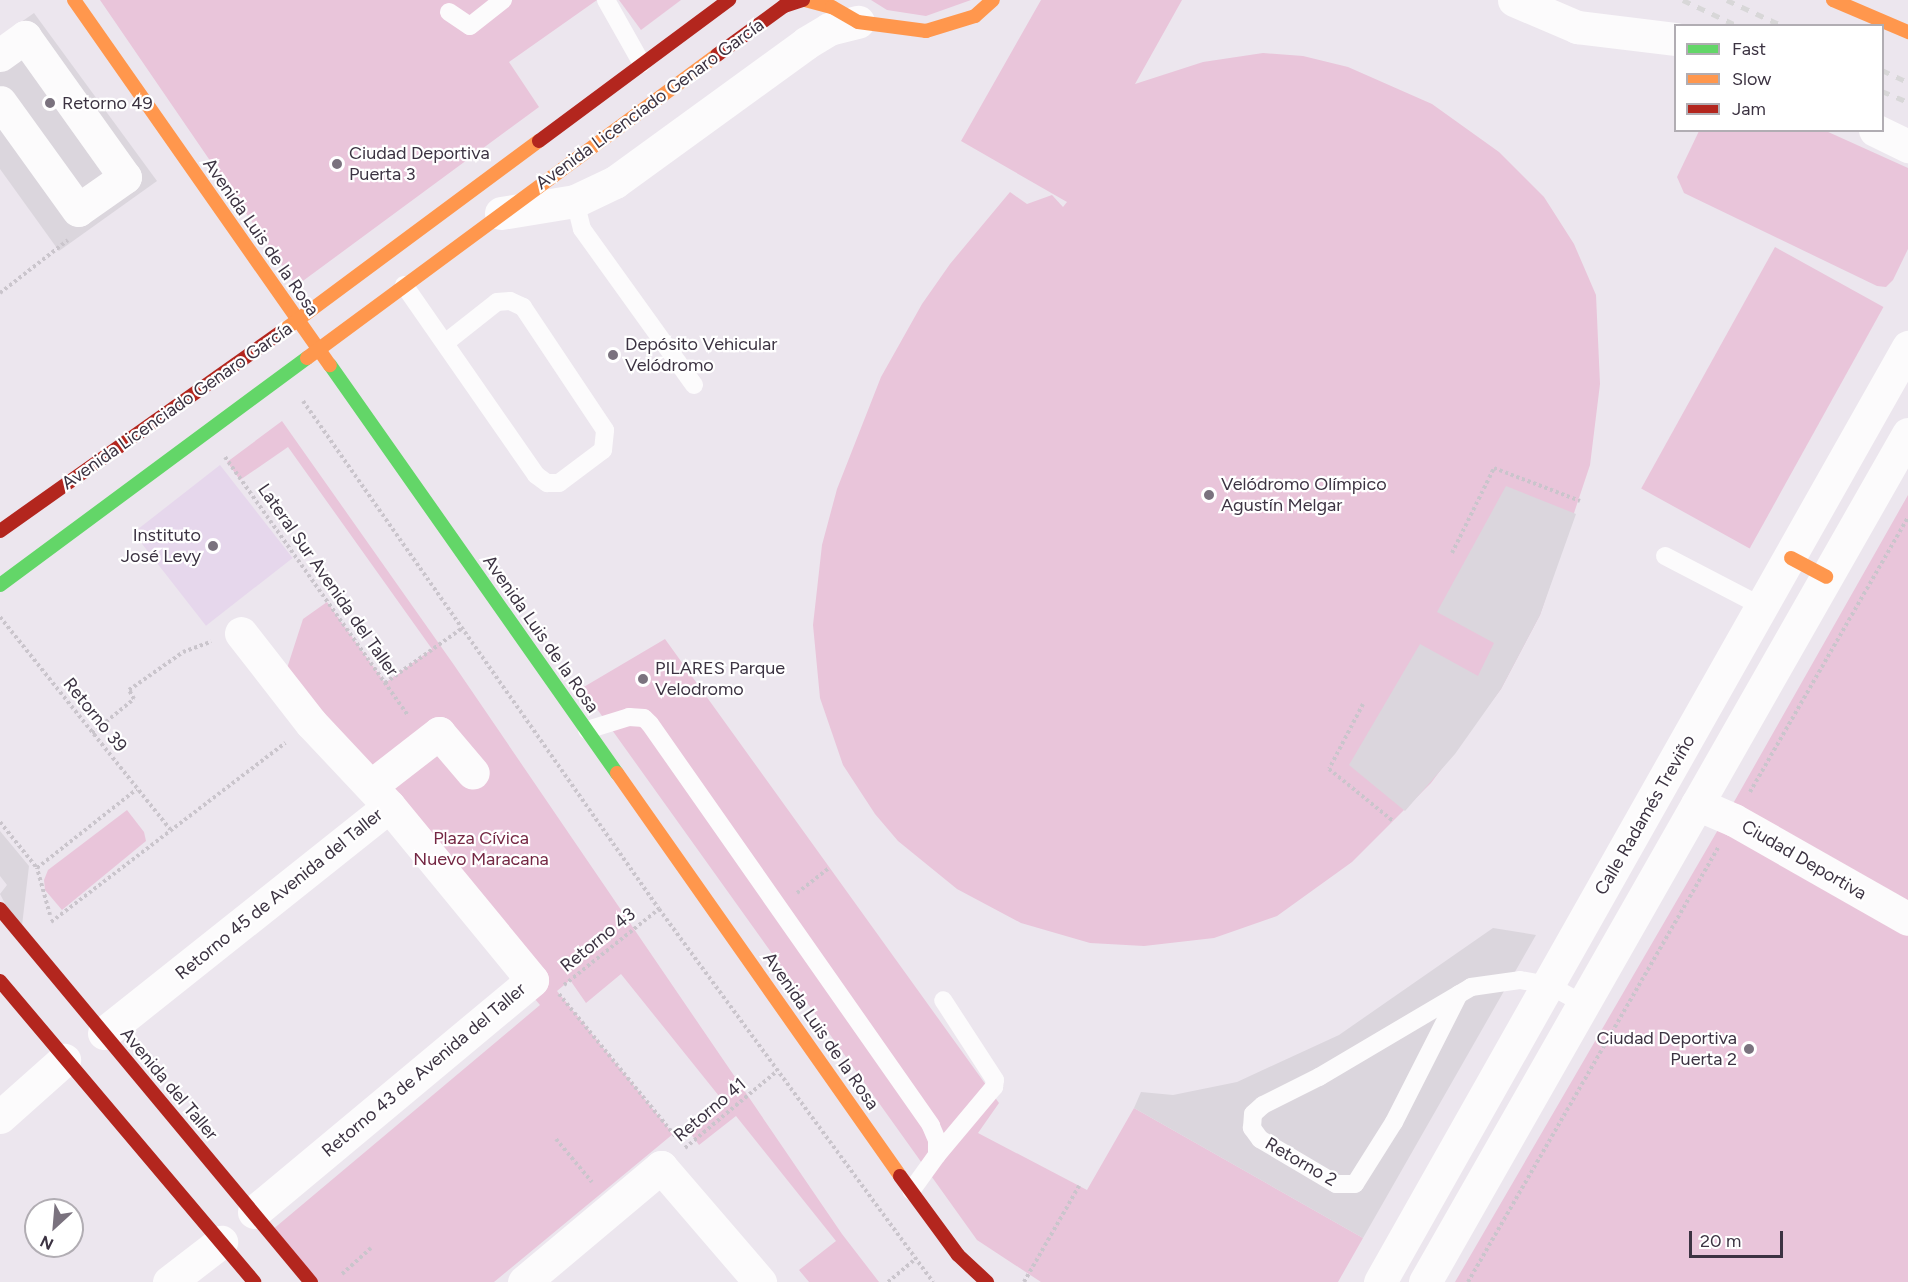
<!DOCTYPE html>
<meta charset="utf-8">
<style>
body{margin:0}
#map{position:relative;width:1908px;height:1282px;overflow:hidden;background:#ece6ee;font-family:Figtree,sans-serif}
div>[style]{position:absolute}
.education>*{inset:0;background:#e6d7ec;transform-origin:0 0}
.green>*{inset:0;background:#e9c5da;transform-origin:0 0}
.parking>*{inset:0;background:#dbd6dd}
.path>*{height:4px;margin-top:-2px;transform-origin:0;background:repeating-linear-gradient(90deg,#cac5cc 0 3px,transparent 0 6px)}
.lane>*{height:18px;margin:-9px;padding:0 9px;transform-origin:9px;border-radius:9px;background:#fcfbfc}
.street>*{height:33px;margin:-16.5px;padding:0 16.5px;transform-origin:16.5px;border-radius:16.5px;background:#fcfbfc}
.fast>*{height:14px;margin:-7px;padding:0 7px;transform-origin:7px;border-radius:7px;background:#63d668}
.slow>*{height:14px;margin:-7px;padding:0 7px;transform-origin:7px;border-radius:7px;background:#ff974d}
.jam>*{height:14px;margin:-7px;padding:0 7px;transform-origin:7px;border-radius:7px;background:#b3261e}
.rail>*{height:4.5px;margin-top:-2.25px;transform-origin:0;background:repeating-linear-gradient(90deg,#d8d7d8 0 8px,transparent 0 16px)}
.dots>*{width:16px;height:16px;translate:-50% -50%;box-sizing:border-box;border:3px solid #fff;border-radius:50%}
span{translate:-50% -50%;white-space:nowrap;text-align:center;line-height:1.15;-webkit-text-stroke:4.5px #fff;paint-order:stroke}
.poi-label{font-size:18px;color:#3c3342}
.left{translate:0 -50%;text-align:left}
.right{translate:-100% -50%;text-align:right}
.street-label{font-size:18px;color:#3c3342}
.park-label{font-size:18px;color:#742743}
.legend{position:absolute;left:1674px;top:24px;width:210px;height:108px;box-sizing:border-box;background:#fff;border:2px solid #b1adb3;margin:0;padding:8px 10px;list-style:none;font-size:18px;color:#3c3342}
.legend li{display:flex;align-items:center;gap:12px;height:30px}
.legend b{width:30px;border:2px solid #b1adb3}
.north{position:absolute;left:24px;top:1198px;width:60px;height:60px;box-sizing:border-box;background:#fff;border:2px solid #b1adb3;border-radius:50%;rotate:206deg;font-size:16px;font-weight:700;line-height:24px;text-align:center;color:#3c3342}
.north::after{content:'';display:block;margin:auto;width:21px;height:27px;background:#7a727e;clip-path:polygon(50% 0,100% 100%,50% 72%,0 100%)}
.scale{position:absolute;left:1689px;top:1231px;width:94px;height:27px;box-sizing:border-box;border:3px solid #3c3342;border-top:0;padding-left:8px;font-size:18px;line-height:21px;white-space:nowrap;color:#3c3342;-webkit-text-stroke:4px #fff;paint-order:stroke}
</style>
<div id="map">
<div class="education">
<div style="left:220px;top:465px;width:118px;height:110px;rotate:52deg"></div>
</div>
<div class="green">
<div style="clip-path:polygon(100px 0,597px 0,509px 62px,539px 107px,296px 286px)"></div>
<div style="clip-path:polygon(619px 0,681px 0,641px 30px)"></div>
<div style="clip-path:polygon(871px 0,971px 0,926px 16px,887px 10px)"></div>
<div style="clip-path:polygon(1041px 0,1182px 0,1135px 84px,1203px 62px,1263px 53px,1303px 56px,1348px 67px,1432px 104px,1499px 152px,1544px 197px,1574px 244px,1596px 295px,1600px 384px,1590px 465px,1540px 615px,1501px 689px,1431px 783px,1352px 862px,1277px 916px,1214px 938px,1144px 946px,1090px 943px,1021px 923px,957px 889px,898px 841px,875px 814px,843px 765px,820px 698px,813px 625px,822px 545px,837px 489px,881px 377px,922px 304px,950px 264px,1010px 192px,1027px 204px,1052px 195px,1063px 207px,1067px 202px,961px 141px)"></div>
<div style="clip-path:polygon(1699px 131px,1826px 131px,1908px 168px,1908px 249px,1893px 280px,1886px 287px,1877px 286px,1684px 193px,1677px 177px)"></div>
<div style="left:1775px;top:247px;width:124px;height:276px;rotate:29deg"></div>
<div style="clip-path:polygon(282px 421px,454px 665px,842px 1234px,879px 1282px,809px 1282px,799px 1270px,836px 1241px,736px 1116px,699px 1145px,688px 1130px,723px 1101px,621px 974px,586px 1003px,570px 980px,557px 991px,673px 1134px,494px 1282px,303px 1282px,265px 1236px,540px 1005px,397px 834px,381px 779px,279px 693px,303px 619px,327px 602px,385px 683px,432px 649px,288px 447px,240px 480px,227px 462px)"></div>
<div style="clip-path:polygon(1908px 495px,1908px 1282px,1455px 1282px,1726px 816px)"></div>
<div style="clip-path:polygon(665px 639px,999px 1103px,978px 1133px,1087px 1190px,1134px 1108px,1363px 1238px,1338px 1282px,1041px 1282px,977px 1240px,582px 688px)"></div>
<div style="clip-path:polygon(127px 810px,144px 832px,146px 841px,62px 910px,45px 890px,44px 880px,48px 870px)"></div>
</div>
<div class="parking">
<div style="clip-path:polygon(34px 13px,157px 181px,59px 251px,0 169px,0 37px)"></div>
<div style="clip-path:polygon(1506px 486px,1576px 514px,1540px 615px,1501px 689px,1455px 754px,1405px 811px,1349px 765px,1420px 644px,1478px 676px,1494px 643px,1437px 612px)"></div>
<div style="clip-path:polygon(0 831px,29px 866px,21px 934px,0 894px,7px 885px,0 876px)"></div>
<div style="clip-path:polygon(1493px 928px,1536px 935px,1363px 1238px,1134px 1108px,1141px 1092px,1173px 1095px,1237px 1082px,1339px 1035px)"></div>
</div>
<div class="path">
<div style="left:0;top:293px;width:86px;rotate:-37.9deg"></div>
<div style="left:303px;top:401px;width:620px;rotate:54.98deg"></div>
<div style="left:659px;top:909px;width:463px;rotate:53.7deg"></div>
<div style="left:225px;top:457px;width:316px;rotate:54.7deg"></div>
<div style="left:1452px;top:553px;width:95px;rotate:-63.7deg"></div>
<div style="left:1494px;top:468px;width:92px;rotate:21deg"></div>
<div style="left:0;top:617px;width:272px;rotate:51.3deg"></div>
<div style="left:385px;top:683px;width:93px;rotate:-35.4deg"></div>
<div style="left:1363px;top:704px;width:73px;rotate:117.6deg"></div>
<div style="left:1329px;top:769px;width:82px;rotate:39.1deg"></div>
<div style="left:92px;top:733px;width:54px;rotate:-39deg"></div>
<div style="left:134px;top:699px;width:10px;rotate:-119deg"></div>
<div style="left:129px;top:690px;width:66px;rotate:-35.1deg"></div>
<div style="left:183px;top:652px;width:30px;rotate:-20deg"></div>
<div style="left:1750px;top:792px;width:317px;rotate:-60.1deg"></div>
<div style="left:0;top:822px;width:59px;rotate:51.2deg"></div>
<div style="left:797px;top:893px;width:41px;rotate:-38deg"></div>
<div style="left:50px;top:915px;width:49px;rotate:-105.5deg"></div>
<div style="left:37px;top:868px;width:127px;rotate:-38.3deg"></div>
<div style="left:51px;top:922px;width:295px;rotate:-37.4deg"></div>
<div style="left:564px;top:985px;width:122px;rotate:-38.7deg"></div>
<div style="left:559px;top:994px;width:185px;rotate:50.7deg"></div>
<div style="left:556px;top:1139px;width:56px;rotate:50.1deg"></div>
<div style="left:685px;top:1148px;width:119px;rotate:-39.9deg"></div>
<div style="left:342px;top:1274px;width:39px;rotate:-42deg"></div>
<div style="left:888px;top:1282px;width:35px;rotate:-40deg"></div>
<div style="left:1024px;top:1282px;width:111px;rotate:-60.2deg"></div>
<div style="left:1468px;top:1282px;width:501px;rotate:-60.06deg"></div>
</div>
<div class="lane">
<div style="left:606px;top:0;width:73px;rotate:60.6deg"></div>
<div style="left:449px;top:12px;width:25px;rotate:34deg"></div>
<div style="left:470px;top:26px;width:42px;rotate:-38.2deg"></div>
<div style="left:575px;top:201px;width:29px;rotate:76deg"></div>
<div style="left:582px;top:229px;width:192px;rotate:54.3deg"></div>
<div style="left:404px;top:285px;width:231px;rotate:55.2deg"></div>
<div style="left:536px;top:475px;width:14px;rotate:36deg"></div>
<div style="left:547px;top:483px;width:12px"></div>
<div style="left:559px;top:483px;width:55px;rotate:-36.9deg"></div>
<div style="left:603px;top:450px;width:20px;rotate:-84deg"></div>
<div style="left:605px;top:430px;width:148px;rotate:-123.7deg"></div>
<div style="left:523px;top:307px;width:14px;rotate:-155deg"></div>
<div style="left:510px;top:301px;width:13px;rotate:176deg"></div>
<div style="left:497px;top:302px;width:66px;rotate:141.7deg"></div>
<div style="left:1665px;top:556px;width:110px;rotate:27.5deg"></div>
<div style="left:587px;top:730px;width:44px;rotate:-17.2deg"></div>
<div style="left:629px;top:717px;width:15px;rotate:4deg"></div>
<div style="left:644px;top:718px;width:8px;rotate:45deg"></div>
<div style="left:650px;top:724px;width:490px;rotate:55deg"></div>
<div style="left:931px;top:1126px;width:15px;rotate:67deg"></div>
<div style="left:937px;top:1140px;width:15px;rotate:90deg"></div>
<div style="left:937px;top:1155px;width:44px;rotate:125.8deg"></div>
<div style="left:1459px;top:994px;width:144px;rotate:116.9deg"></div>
<div style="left:1394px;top:1122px;width:73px;rotate:122.2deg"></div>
<div style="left:1355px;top:1184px;width:19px;rotate:180deg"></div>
<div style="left:1336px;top:1184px;width:88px;rotate:-149.4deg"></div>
<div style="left:1260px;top:1139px;width:14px;rotate:-126deg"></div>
<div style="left:1252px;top:1128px;width:14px;rotate:-86deg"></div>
<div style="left:1253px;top:1114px;width:13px;rotate:-42deg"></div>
<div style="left:1263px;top:1105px;width:63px;rotate:-26.6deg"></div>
<div style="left:1319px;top:1077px;width:177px;rotate:-30.6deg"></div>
<div style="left:1471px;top:987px;width:49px;rotate:-8.1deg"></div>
<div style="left:1520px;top:980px;width:29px;rotate:10deg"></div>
<div style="left:1549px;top:985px;width:39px;rotate:29deg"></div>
<div style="left:937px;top:1155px;width:89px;rotate:-50deg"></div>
<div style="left:994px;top:1087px;width:7px;rotate:-82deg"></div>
<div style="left:995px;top:1080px;width:95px;rotate:-123deg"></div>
</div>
<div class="street">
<div style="left:1514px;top:0;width:69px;rotate:23.2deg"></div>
<div style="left:1577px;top:27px;width:100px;rotate:6.9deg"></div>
<div style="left:0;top:55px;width:31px;rotate:-36deg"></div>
<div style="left:25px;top:37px;width:172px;rotate:54.5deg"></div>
<div style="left:125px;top:177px;width:57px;rotate:144.9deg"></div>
<div style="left:78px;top:210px;width:133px;rotate:-125.8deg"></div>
<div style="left:1875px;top:130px;width:37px;rotate:26deg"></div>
<div style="left:501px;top:213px;width:75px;rotate:-9.2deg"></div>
<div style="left:575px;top:201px;width:44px;rotate:-25.4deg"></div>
<div style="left:615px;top:182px;width:236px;rotate:-36deg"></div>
<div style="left:806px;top:43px;width:27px;rotate:-31deg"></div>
<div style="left:829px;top:29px;width:30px;rotate:-14deg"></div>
<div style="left:372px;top:785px;width:85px;rotate:-37.8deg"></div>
<div style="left:439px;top:733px;width:52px;rotate:49.6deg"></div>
<div style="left:1697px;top:804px;width:40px;rotate:23.4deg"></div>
<div style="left:1734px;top:820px;width:200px;rotate:29.6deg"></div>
<div style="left:104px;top:1033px;width:364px;rotate:-38.5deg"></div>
<div style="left:389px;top:806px;width:114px;rotate:-133.2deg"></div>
<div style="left:311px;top:723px;width:114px;rotate:-127.9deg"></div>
<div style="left:0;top:1117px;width:86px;rotate:-41.7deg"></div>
<div style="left:254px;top:1212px;width:362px;rotate:-39.8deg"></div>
<div style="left:532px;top:980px;width:225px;rotate:-129.4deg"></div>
<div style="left:169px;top:1282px;width:66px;rotate:-37.6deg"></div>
<div style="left:524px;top:1282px;width:179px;rotate:-40deg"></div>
<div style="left:661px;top:1167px;width:152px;rotate:49.3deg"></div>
<div style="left:1380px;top:1282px;width:1074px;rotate:-60.55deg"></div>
<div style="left:1425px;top:1282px;width:976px;rotate:-60.34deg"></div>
</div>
<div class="fast">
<div style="left:330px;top:365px;width:499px;rotate:54.9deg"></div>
<div style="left:0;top:585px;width:382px;rotate:-36.5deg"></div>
</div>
<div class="slow">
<div style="left:74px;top:0;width:446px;rotate:55deg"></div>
<div style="left:805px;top:0;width:28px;rotate:15deg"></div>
<div style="left:832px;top:7px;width:30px;rotate:30deg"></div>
<div style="left:858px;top:22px;width:69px;rotate:7.5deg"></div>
<div style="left:926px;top:31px;width:51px;rotate:-17deg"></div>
<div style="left:975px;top:16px;width:24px;rotate:-42deg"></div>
<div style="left:1833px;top:0;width:82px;rotate:23.1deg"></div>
<div style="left:280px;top:333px;width:322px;rotate:-36.6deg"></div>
<div style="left:307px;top:358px;width:510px;rotate:-36.47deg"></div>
<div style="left:1791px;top:558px;width:40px;rotate:28deg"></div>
<div style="left:617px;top:773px;width:492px;rotate:54.9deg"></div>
</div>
<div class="jam">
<div style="left:717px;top:55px;width:83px;rotate:-36.2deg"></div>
<div style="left:784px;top:6px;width:20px;rotate:-18deg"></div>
<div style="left:539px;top:141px;width:237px;rotate:-36.6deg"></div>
<div style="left:0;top:531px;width:343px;rotate:-35.3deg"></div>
<div style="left:0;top:909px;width:486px;rotate:50.2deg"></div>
<div style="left:0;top:981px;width:394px;rotate:49.8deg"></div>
<div style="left:900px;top:1176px;width:98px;rotate:53.7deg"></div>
<div style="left:958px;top:1255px;width:40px;rotate:43deg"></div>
</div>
<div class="rail">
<div style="left:1683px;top:0;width:61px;rotate:25.3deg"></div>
<div style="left:1727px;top:0;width:62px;rotate:24.9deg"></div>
<div style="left:1882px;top:70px;width:29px;rotate:25deg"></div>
<div style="left:1882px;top:91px;width:28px;rotate:23deg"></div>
</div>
<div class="dots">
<div style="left:50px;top:103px;background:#7a727e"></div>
<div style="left:337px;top:164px;background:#7a727e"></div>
<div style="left:613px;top:355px;background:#7a727e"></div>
<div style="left:1209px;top:495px;background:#7a727e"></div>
<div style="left:213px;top:546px;background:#7a727e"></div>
<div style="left:643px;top:679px;background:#7a727e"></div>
<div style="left:1749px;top:1049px;background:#7a727e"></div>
</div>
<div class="poi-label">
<span class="left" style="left:62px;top:103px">Retorno 49</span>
<span class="left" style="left:349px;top:164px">Ciudad Deportiva<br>Puerta 3</span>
<span class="left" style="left:625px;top:355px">Depósito Vehicular<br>Velódromo</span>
<span class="left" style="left:1221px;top:495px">Velódromo Olímpico<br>Agustín Melgar</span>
<span class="right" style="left:201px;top:546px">Instituto<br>José Levy</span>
<span class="left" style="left:655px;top:679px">PILARES Parque<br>Velodromo</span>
<span class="right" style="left:1737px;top:1049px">Ciudad Deportiva<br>Puerta 2</span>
</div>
<div class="street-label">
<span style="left:650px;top:104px;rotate:-36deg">Avenida Licenciado Genaro García</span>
<span style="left:261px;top:237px;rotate:55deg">Avenida Luis de la Rosa</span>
<span style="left:177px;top:406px;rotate:-35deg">Avenida Licenciado Genaro García</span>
<span style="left:328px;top:580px;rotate:55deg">Lateral Sur Avenida del Taller</span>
<span style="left:541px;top:634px;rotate:55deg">Avenida Luis de la Rosa</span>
<span style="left:95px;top:715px;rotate:51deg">Retorno 39</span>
<span style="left:1645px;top:815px;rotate:-60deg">Calle Radamés Treviño</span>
<span style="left:1804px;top:860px;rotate:30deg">Ciudad Deportiva</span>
<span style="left:279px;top:894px;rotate:-39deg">Retorno 45 de Avenida del Taller</span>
<span style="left:598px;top:940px;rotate:-39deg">Retorno 43</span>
<span style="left:821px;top:1031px;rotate:55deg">Avenida Luis de la Rosa</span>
<span style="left:424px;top:1070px;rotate:-40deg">Retorno 43 de Avenida del Taller</span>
<span style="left:169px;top:1084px;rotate:50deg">Avenida del Taller</span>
<span style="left:710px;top:1110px;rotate:-40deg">Retorno 41</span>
<span style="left:1301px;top:1162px;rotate:30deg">Retorno 2</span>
</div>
<div class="park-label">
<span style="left:481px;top:849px">Plaza Cívica<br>Nuevo Maracana</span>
</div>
<ul class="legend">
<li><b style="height:8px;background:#63d668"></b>Fast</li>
<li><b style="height:8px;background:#ff974d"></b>Slow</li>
<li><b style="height:8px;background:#b3261e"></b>Jam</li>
</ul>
<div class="north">N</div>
<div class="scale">20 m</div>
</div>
